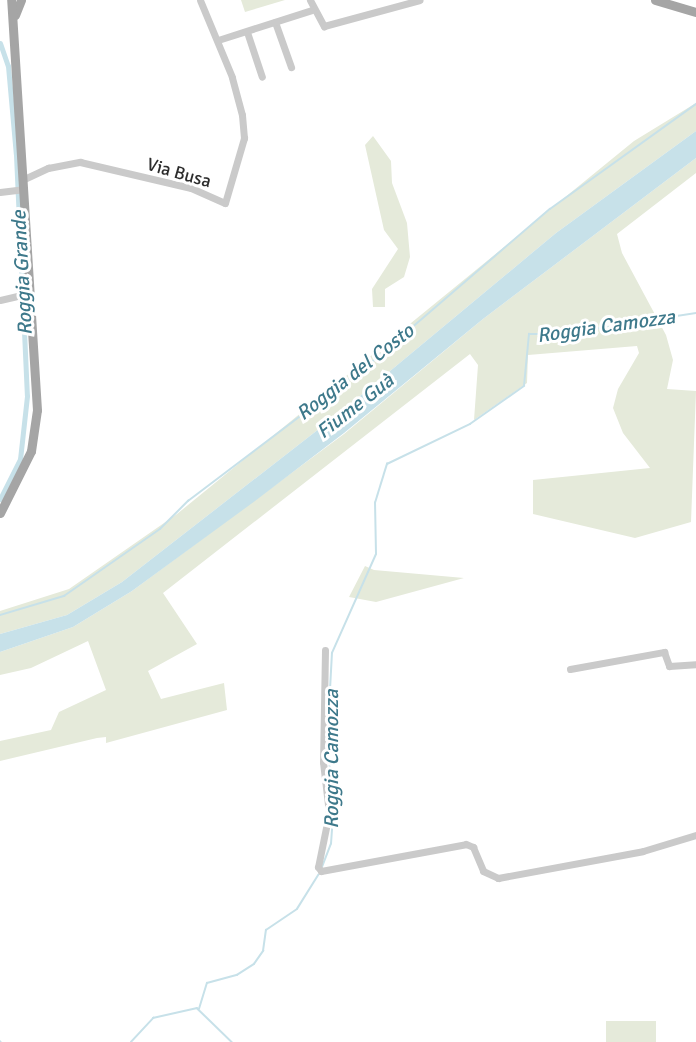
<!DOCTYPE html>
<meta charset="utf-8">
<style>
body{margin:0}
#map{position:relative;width:696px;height:1042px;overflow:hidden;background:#fff;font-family:Signika,sans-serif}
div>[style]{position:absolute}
.green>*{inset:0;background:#e5eada;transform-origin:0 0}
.water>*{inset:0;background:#c7e1e9}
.stream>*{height:1.5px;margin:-0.75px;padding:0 0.75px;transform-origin:0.75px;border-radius:0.75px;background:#c7e1e9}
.canal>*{height:5px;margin:-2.5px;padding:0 2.5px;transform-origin:2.5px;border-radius:2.5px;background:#c7e1e9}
.minor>*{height:7px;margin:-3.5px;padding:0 3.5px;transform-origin:3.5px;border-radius:3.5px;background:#cacaca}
.major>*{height:9px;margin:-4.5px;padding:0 4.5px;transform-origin:4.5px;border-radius:4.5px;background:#a5a5a5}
span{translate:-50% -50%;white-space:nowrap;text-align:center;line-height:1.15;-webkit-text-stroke:6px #fff;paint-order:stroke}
.street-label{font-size:18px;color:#2d2d2d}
.water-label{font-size:20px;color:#3e798b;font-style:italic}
</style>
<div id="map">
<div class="green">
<div style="clip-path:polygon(241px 0,285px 0,245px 12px)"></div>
<div style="clip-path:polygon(696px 103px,696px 131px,556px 233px,342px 411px,122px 582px,67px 615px,0 634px,0 611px,69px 589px,177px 514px,634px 141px)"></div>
<div style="clip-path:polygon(373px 136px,391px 161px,392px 183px,407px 223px,410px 257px,404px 277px,385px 289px,385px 307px,373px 307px,372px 289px,398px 249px,384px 230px,365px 145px)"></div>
<div style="clip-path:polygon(696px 158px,696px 173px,617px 234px,622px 253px,666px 335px,673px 360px,667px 389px,696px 391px,691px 522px,635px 538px,533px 514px,533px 480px,650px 468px,623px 433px,613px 408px,618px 389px,639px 353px,637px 346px,528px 355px,527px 383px,474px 420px,478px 365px,470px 354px,163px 593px,197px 644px,148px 671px,161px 699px,224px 683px,227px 710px,106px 743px,106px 737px,97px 738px,0 761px,0 741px,51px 730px,59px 712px,106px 690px,88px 641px,31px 668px,0 675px,0 652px,73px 627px,132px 591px,344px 434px,483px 319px)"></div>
<div style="clip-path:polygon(365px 566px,374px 570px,464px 578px,376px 602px,349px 597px)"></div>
<div style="left:656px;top:1021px;width:21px;height:50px;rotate:90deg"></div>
</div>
<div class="water">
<div style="clip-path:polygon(696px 131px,696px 158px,483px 319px,344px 433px,255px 501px,132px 591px,73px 627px,0 652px,0 634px,67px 615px,122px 582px,342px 411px,556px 233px)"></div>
</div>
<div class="stream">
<div style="left:0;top:615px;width:67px;rotate:-16.5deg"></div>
<div style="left:64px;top:596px;width:117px;rotate:-34.9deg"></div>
<div style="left:160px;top:529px;width:40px;rotate:-45deg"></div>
<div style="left:188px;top:501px;width:232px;rotate:-37.1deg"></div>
<div style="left:373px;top:361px;width:233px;rotate:-40.7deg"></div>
<div style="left:550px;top:209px;width:180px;rotate:-35.7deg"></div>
<div style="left:322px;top:867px;width:25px;rotate:-69deg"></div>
<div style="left:331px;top:844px;width:43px;rotate:-86deg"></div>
<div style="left:334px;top:801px;width:56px;rotate:-97.1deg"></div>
<div style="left:327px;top:745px;width:92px;rotate:-86.9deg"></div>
<div style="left:332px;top:653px;width:108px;rotate:-66deg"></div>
<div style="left:376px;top:554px;width:51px;rotate:-91.1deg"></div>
<div style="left:375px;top:503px;width:41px;rotate:-72.9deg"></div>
<div style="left:387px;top:464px;width:92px;rotate:-25.7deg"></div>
<div style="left:470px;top:424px;width:66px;rotate:-35.1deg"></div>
<div style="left:524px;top:386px;width:52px;rotate:-84.5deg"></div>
<div style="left:529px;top:334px;width:31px"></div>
<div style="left:560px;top:334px;width:138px;rotate:-8.8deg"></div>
<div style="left:199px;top:1009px;width:27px;rotate:-73deg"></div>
<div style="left:207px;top:983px;width:31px;rotate:-15deg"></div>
<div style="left:237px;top:975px;width:20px;rotate:-33deg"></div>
<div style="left:254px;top:964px;width:16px;rotate:-55deg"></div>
<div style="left:263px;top:951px;width:21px;rotate:-82deg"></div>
<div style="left:266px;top:930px;width:37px;rotate:-34deg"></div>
<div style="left:297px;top:909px;width:40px;rotate:-58deg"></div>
<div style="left:0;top:1041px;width:1px;rotate:45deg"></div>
<div style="left:131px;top:1042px;width:33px;rotate:-47deg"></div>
<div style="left:153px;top:1018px;width:45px;rotate:-12.8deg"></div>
<div style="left:197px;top:1008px;width:49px;rotate:44.2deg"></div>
</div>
<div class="canal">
<div style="left:0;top:43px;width:24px;rotate:71deg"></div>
<div style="left:8px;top:66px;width:89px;rotate:84.9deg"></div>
<div style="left:16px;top:155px;width:241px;rotate:87.4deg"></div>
<div style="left:27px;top:396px;width:63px;rotate:96.3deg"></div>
<div style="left:20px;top:459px;width:45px;rotate:116.6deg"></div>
</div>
<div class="minor">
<div style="left:310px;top:0;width:30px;rotate:62deg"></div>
<div style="left:324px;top:26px;width:99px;rotate:-15.2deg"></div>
<div style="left:275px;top:22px;width:48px;rotate:70.4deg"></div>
<div style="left:247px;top:32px;width:47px;rotate:71.6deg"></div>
<div style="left:218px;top:40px;width:99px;rotate:-17.7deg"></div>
<div style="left:22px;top:180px;width:29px;rotate:-25deg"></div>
<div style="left:48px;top:168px;width:33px;rotate:-11deg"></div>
<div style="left:80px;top:162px;width:114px;rotate:13.2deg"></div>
<div style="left:191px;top:188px;width:37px;rotate:24deg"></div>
<div style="left:225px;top:203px;width:68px;rotate:-73.7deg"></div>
<div style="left:244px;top:138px;width:23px;rotate:-95deg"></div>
<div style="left:242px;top:115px;width:39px;rotate:-105deg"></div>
<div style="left:232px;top:77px;width:83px;rotate:-112.6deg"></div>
<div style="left:0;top:192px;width:23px;rotate:-7deg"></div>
<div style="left:0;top:300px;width:31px;rotate:-13deg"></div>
<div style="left:325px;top:650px;width:112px;rotate:91deg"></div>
<div style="left:323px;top:762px;width:51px;rotate:83.3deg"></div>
<div style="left:329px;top:813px;width:55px;rotate:101.5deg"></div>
<div style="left:318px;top:867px;width:5px;rotate:53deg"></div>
<div style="left:321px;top:871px;width:147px;rotate:-10.5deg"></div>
<div style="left:466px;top:844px;width:8px;rotate:23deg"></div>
<div style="left:473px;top:847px;width:26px;rotate:67deg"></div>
<div style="left:483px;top:871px;width:17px;rotate:25deg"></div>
<div style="left:498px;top:878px;width:147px;rotate:-10.5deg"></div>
<div style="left:643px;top:851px;width:55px;rotate:-16.8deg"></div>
<div style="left:570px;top:669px;width:96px;rotate:-10.3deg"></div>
<div style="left:664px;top:652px;width:15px;rotate:70deg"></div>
<div style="left:669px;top:666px;width:27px;rotate:-4deg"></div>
</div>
<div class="major">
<div style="left:655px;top:0;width:43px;rotate:16.3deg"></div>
<div style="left:15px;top:15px;width:16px;rotate:-68deg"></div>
<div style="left:0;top:513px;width:69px;rotate:-63.4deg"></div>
<div style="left:31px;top:451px;width:41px;rotate:-81.7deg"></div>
<div style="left:37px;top:410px;width:411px;rotate:-93.6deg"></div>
</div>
<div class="street-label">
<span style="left:179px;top:173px;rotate:16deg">Via Busa</span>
</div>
<div class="water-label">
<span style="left:22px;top:273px;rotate:-93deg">Roggia Grande</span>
<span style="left:606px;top:326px;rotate:-8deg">Roggia Camozza</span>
<span style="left:355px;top:372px;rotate:-38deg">Roggia del Costo</span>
<span style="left:355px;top:406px;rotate:-38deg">Fiume Guà</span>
<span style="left:331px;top:759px;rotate:-90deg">Roggia Camozza</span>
</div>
</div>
